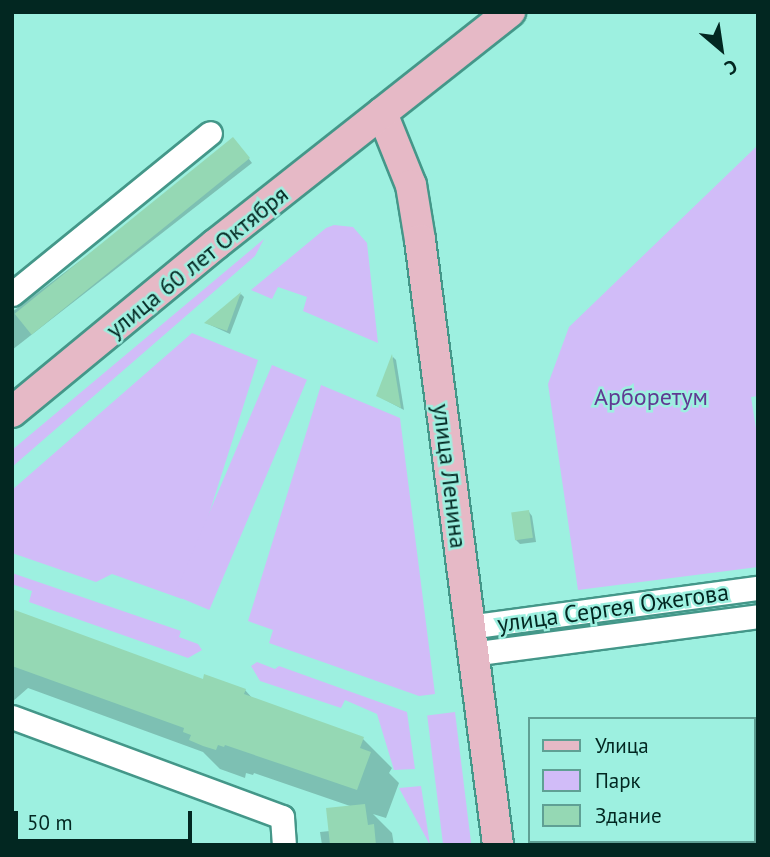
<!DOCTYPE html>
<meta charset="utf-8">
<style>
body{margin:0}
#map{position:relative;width:770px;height:857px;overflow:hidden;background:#9df0e0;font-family:"PT Sans",sans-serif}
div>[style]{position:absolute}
.green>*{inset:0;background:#d1bcf8;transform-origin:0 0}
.shadow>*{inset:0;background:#0003}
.building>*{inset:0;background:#95d8b4;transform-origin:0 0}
.roads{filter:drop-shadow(2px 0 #449789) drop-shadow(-2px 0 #449789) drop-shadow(0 2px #449789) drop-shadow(0 -2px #449789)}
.minor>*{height:23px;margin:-11.5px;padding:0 11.5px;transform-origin:11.5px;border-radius:11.5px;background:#fff}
.major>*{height:30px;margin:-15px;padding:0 15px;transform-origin:15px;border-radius:15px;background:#e6b9c6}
span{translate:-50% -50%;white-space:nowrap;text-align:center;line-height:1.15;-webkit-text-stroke:5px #9df0e0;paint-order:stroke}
.street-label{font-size:24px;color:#022721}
.park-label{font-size:24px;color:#603992}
.frame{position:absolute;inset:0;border:14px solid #022721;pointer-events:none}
.legend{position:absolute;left:528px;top:717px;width:228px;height:126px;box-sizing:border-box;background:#9df0e0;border:2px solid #5fa094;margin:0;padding:9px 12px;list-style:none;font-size:21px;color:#022721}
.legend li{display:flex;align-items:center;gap:14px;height:35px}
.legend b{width:35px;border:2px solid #5fa094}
.north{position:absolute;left:686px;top:14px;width:70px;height:70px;-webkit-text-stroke:5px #9df0e0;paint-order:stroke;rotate:151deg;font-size:19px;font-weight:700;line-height:28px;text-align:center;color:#022721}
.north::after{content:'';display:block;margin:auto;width:24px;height:32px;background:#022721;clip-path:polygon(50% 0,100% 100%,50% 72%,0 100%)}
.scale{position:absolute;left:14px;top:811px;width:178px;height:32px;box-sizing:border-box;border:4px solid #022721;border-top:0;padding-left:9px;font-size:21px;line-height:24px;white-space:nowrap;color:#022721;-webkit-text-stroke:5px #9df0e0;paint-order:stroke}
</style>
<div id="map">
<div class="green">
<div style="clip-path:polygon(758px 145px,758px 396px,751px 397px,758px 441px,758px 567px,578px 590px,548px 384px,569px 327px)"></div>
<div style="clip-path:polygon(334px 225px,353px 227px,367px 243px,378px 343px,303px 311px,307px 297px,278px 287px,272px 299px,251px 290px,326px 228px)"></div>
<div style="clip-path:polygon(264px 239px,255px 256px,12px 467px,12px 450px)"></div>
<div style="clip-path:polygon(192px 333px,258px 360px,182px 599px,112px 574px,96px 582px,12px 553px,12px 490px)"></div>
<div style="left:272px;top:365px;width:38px;height:250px;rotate:23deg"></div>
<div style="clip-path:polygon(321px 385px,400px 418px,435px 694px,419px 696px,269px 643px,273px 630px,248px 621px)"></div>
<div style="clip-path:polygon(12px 573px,181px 631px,179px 637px,198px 644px,202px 650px,188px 658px,29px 602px,32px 591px,12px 584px)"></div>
<div style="clip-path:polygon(257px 662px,275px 669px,279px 666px,407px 712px,415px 769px,394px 770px,377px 714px,345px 700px,341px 708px,260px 681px,251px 666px)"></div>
<div style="left:455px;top:712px;width:134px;height:28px;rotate:83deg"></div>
<div style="clip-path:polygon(421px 786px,430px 845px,399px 788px)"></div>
</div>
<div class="shadow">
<div style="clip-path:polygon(237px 143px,252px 163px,12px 350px,12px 312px)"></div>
<div style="clip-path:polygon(241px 294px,244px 297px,230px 334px,206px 323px)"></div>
<div style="clip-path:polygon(393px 357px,396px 360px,404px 410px,378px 396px)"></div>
<div style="clip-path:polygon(529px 512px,532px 516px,536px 542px,520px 544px,516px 540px)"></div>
<div style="clip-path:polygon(12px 611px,204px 681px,245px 690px,254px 700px,363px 739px,392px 768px,389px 773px,399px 783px,386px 818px,373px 814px,392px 833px,394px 845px,322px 845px,320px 832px,330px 831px,353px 807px,254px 773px,253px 775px,246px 773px,245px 778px,234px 774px,220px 769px,203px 752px,28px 688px,12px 702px)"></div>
</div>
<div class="building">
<div style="left:233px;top:137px;width:27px;height:281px;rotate:51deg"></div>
<div style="clip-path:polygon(241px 292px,227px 331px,204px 323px)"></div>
<div style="clip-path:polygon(392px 354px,401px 408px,376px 396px)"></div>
<div style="left:529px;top:510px;width:28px;height:18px;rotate:82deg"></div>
<div style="clip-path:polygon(12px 609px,203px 679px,204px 674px,246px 689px,244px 694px,364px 737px,360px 748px,371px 752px,357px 790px,225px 745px,224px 747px,218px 745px,216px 750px,203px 746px,189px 740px,191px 735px,183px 732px,184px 728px,12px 666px)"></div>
<div style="clip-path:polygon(365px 804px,368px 825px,374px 824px,376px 845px,330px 845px,326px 808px)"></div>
</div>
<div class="roads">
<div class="minor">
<div style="left:12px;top:294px;width:255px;rotate:-39.1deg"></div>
<div style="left:468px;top:627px;width:293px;rotate:-7.7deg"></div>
<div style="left:471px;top:654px;width:290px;rotate:-7.5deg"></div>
<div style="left:12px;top:717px;width:288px;rotate:20.3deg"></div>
<div style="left:282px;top:817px;width:28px;rotate:86deg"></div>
</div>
<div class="major">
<div style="left:382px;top:113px;width:78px;rotate:68.1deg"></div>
<div style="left:411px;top:185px;width:56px;rotate:80.7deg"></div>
<div style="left:420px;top:240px;width:610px;rotate:82.65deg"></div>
<div style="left:12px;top:412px;width:264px;rotate:-39.5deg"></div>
<div style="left:216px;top:244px;width:375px;rotate:-38.3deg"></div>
</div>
</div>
<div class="street-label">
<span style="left:197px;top:262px;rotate:-39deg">улица 60 лет Октября</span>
<span style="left:450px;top:476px;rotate:83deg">улица Ленина</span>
<span style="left:613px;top:608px;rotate:-8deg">улица Сергея Ожегова</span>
</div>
<div class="park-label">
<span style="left:651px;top:397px">Арборетум</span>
</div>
<div class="frame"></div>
<ul class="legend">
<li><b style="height:9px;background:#e6b9c6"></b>Улица</li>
<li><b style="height:19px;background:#d1bcf8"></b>Парк</li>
<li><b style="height:19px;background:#95d8b4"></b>Здание</li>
</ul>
<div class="north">С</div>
<div class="scale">50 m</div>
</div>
